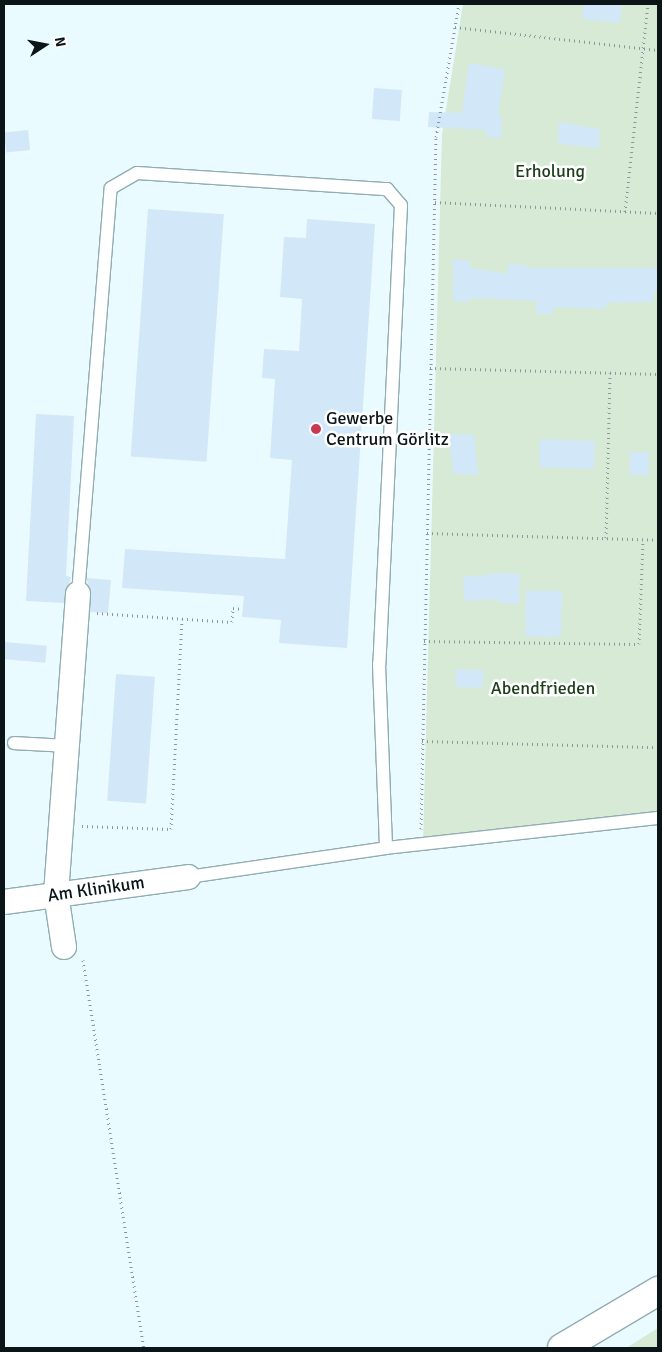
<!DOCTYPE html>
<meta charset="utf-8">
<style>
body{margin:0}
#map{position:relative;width:662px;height:1352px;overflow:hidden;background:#eafbff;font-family:Signika,sans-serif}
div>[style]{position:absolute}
.green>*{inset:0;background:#d7ead6}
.building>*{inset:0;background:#d2e7f8;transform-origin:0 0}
.path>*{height:3px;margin-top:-1.5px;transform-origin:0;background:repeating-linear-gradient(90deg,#8a989c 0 1px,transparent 0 5px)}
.roads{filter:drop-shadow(1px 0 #91adb2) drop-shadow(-1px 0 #91adb2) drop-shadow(0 1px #91adb2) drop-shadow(0 -1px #91adb2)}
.service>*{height:12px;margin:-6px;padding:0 6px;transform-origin:6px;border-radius:6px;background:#fff}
.minor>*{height:24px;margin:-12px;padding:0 12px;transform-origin:12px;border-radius:12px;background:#fff}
.tertiary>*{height:28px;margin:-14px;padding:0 14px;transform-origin:14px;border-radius:14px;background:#fff}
.dots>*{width:14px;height:14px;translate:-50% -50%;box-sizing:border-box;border:2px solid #fff;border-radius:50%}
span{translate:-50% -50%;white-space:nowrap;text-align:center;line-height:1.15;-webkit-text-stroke:5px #fff;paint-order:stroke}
.park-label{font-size:18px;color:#1c3e1a}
.poi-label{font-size:18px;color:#0b1517}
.left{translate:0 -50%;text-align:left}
.street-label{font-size:18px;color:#0b1517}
.frame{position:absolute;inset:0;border:5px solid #0b1517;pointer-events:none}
.north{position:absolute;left:20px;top:20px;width:50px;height:50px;-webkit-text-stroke:4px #fff;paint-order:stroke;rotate:79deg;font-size:14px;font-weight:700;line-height:20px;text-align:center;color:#0b1517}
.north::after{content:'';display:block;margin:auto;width:18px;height:22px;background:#0b1517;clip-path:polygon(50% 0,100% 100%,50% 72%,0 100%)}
</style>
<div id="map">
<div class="green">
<div style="clip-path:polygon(463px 4px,658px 4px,658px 817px,423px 842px,442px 134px)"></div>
<div style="clip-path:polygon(658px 1328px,658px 1348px,626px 1348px)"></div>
</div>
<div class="building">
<div style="clip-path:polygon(584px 4px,622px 4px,620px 23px,582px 19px)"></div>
<div style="clip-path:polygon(469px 63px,505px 69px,498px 115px,502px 115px,501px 138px,485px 137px,486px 130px,428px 127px,429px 112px,462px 113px)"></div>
<div style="left:374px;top:88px;width:28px;height:31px;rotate:4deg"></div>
<div style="clip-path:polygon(559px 122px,600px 129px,599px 148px,558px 144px)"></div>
<div style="left:28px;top:130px;width:20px;height:24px;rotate:84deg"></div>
<div style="left:148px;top:209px;width:76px;height:248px;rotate:4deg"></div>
<div style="clip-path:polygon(307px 219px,375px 224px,347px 648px,279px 643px,281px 620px,242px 617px,244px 596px,122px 588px,125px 549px,285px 559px,292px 460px,270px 458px,275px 379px,262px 378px,264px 349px,299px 351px,302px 299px,280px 297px,284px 237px,306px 238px)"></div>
<div style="clip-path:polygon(453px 259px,470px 261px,470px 268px,508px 274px,508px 264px,527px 265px,527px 268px,658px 268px,658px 292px,654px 292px,653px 302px,606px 303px,606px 309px,554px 307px,554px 314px,536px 314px,537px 301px,470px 298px,470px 302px,453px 301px)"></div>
<div style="clip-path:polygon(36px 414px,74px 416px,66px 576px,71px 577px,64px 603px,26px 601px)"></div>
<div style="clip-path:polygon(449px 434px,474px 435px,478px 475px,453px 474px)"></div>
<div style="left:540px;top:439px;width:55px;height:28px;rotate:2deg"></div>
<div style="left:630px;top:452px;width:19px;height:23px"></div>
<div style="clip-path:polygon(500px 573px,520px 574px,519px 604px,499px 603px,499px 599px,464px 601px,463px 577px)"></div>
<div style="clip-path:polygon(87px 578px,111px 580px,108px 613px,90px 612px)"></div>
<div style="left:562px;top:591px;width:46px;height:36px;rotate:91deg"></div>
<div style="left:4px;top:642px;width:43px;height:17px;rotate:5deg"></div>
<div style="left:456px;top:669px;width:27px;height:18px;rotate:2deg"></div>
<div style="left:116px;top:674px;width:39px;height:127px;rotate:4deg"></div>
</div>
<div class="path">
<div style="left:455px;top:27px;width:204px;rotate:6.5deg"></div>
<div style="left:435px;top:202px;width:223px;rotate:2.8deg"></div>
<div style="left:625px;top:212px;width:209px;rotate:-83.7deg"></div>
<div style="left:430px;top:368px;width:228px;rotate:1.5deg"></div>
<div style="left:427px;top:533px;width:231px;rotate:1.7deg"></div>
<div style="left:606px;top:538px;width:165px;rotate:-88.6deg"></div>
<div style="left:97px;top:613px;width:135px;rotate:3.8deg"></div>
<div style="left:232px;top:622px;width:14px;rotate:-86deg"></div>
<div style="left:233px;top:608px;width:9px;rotate:6deg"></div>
<div style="left:424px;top:641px;width:215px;rotate:0.8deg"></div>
<div style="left:639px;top:644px;width:104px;rotate:-87.8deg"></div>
<div style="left:422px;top:741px;width:236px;rotate:1.5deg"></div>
<div style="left:82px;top:826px;width:89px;rotate:1.9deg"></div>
<div style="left:171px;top:829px;width:210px;rotate:-87deg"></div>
<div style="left:421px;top:829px;width:692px;rotate:-88.76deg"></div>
<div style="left:436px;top:137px;width:135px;rotate:-80.2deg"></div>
<div style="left:83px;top:960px;width:393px;rotate:81.1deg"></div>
</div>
<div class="roads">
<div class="service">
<div style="left:78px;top:594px;width:407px;rotate:-85.4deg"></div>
<div style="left:111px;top:188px;width:30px;rotate:-30deg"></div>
<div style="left:137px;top:173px;width:251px;rotate:3.7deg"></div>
<div style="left:387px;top:189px;width:21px;rotate:49deg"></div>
<div style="left:401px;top:205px;width:460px;rotate:92.7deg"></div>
<div style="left:379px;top:664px;width:184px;rotate:87.8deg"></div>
<div style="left:14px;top:743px;width:53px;rotate:3.2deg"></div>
<div style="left:188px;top:877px;width:200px;rotate:-8.3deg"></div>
<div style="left:386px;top:848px;width:274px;rotate:-6.3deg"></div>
</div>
<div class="minor">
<div style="left:4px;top:902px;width:186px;rotate:-7.7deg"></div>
<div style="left:64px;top:947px;width:54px;rotate:-98.6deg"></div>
<div style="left:56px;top:894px;width:301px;rotate:-85.8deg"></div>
</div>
<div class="tertiary">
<div style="left:562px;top:1348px;width:112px;rotate:-30.7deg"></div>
</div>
</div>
<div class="dots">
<div style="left:316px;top:429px;background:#c83853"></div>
</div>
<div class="park-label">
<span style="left:550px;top:171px">Erholung</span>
<span style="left:543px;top:688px">Abendfrieden</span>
</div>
<div class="poi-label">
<span class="left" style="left:326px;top:429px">Gewerbe<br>Centrum Görlitz</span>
</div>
<div class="street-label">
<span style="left:96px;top:889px;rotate:-8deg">Am Klinikum</span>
</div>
<div class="frame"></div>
<div class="north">N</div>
</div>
